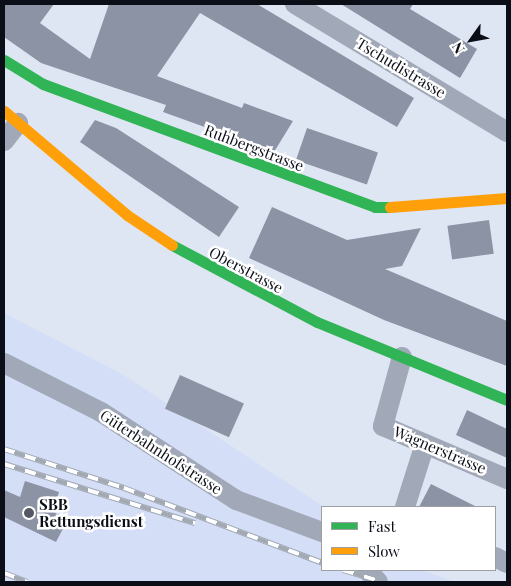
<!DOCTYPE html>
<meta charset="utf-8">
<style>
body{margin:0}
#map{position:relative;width:511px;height:586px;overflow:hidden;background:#dee5f3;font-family:"Playfair Display",serif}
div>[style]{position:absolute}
.built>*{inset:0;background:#d4dff7}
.building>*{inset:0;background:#8c93a4;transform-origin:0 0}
.street>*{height:20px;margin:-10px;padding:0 10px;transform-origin:10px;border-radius:10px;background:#a1a8b8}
.fast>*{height:11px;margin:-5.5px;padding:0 5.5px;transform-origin:5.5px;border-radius:5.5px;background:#30b455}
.slow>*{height:11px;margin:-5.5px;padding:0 5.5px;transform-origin:5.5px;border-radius:5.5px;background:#ff9f0a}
.rail>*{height:5.5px;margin-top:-2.75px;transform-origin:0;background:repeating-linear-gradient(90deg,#fff 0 11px,#a2a9b3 0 22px);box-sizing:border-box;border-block:1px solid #a2a9b3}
.dots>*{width:14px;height:14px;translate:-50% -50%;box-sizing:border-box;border:2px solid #fff;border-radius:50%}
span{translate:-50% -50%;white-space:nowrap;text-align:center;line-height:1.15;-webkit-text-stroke:5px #fff;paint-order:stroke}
.street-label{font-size:15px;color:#0b0e17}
.poi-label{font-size:15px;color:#0b0e17;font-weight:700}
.left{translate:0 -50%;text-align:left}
.frame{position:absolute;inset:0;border:5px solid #0b0e17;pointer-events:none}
.legend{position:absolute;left:321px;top:506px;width:175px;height:65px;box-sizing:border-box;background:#fff;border:1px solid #9d9fa2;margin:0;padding:6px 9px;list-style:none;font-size:15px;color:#0b0e17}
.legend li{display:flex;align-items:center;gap:10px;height:25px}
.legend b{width:25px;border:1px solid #9d9fa2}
.north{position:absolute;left:446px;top:15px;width:50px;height:50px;-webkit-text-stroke:4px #fff;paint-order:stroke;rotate:238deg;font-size:14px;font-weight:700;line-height:20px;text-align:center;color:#0b0e17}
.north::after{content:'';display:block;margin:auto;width:18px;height:22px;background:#0b0e17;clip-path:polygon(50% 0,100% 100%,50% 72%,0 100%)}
</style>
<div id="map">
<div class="built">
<div style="clip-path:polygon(4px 313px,122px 374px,324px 507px,322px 570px,422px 570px,455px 582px,4px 582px)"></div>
</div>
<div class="building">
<div style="clip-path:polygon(4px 4px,54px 4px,40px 23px,90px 59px,109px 4px,257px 4px,414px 98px,397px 127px,200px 13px,157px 76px,242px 108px,244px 103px,293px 121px,274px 152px,163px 112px,166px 105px,41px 63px,4px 37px)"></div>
<div style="clip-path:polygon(341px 4px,413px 4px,410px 9px,477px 49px,460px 78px)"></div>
<div style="clip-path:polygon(95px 120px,116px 128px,239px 207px,219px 237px,80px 142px)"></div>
<div style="left:307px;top:128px;width:75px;height:34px;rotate:19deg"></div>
<div style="clip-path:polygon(272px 207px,347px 240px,421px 228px,402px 266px,385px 269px,507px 321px,507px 366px,384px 320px,249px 258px)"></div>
<div style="left:489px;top:220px;width:34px;height:42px;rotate:82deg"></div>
<div style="left:180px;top:375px;width:70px;height:37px;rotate:24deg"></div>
<div style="clip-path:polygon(467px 410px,507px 429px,507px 458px,456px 435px)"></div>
<div style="clip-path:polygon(25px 481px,59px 492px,53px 512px,68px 519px,56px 542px,4px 517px,4px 490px,20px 497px)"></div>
<div style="clip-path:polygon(431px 484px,477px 507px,419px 507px)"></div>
</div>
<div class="street">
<div style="left:295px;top:4px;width:248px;rotate:31.1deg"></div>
<div style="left:4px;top:141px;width:23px;rotate:-52deg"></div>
<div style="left:402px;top:357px;width:72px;rotate:105.4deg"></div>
<div style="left:383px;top:426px;width:135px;rotate:23.1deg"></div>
<div style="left:4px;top:363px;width:109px;rotate:26.8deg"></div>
<div style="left:101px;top:412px;width:161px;rotate:33.1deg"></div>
<div style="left:236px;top:500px;width:92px;rotate:20.4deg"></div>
<div style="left:405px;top:507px;width:66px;rotate:-72.4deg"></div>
<div style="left:495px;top:557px;width:13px;rotate:27deg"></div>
<div style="left:367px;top:570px;width:16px;rotate:47deg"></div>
</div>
<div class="fast">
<div style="left:4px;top:60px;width:46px;rotate:31.6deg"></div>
<div style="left:43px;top:84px;width:354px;rotate:20.3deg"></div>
<div style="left:375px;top:207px;width:15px"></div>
<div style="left:172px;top:245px;width:164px;rotate:28deg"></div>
<div style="left:317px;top:322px;width:205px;rotate:22.3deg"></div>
</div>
<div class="slow">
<div style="left:4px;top:111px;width:161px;rotate:40.2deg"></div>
<div style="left:127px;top:215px;width:54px;rotate:33.7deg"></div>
<div style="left:390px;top:207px;width:117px;rotate:-4.4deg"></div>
</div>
<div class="rail">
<div style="left:4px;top:449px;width:126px;rotate:18deg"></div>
<div style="left:124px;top:488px;width:212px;rotate:20.7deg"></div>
<div style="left:4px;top:464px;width:200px;rotate:17.2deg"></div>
<div style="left:343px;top:570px;width:42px;rotate:16.7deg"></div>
<div style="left:4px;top:573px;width:25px;rotate:21deg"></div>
</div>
<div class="dots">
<div style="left:29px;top:513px;background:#555964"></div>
</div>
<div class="street-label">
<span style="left:401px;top:68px;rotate:31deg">Tschudistrasse</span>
<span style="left:254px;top:148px;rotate:21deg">Ruhbergstrasse</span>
<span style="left:246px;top:270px;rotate:28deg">Oberstrasse</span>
<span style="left:440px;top:450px;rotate:23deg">Wagnerstrasse</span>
<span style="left:161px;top:452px;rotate:33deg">Güterbahnhofstrasse</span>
</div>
<div class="poi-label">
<span class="left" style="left:39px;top:513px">SBB<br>Rettungsdienst</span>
</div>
<div class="frame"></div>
<ul class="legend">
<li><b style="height:6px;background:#30b455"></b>Fast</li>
<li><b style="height:6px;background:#ff9f0a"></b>Slow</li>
</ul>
<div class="north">N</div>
</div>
